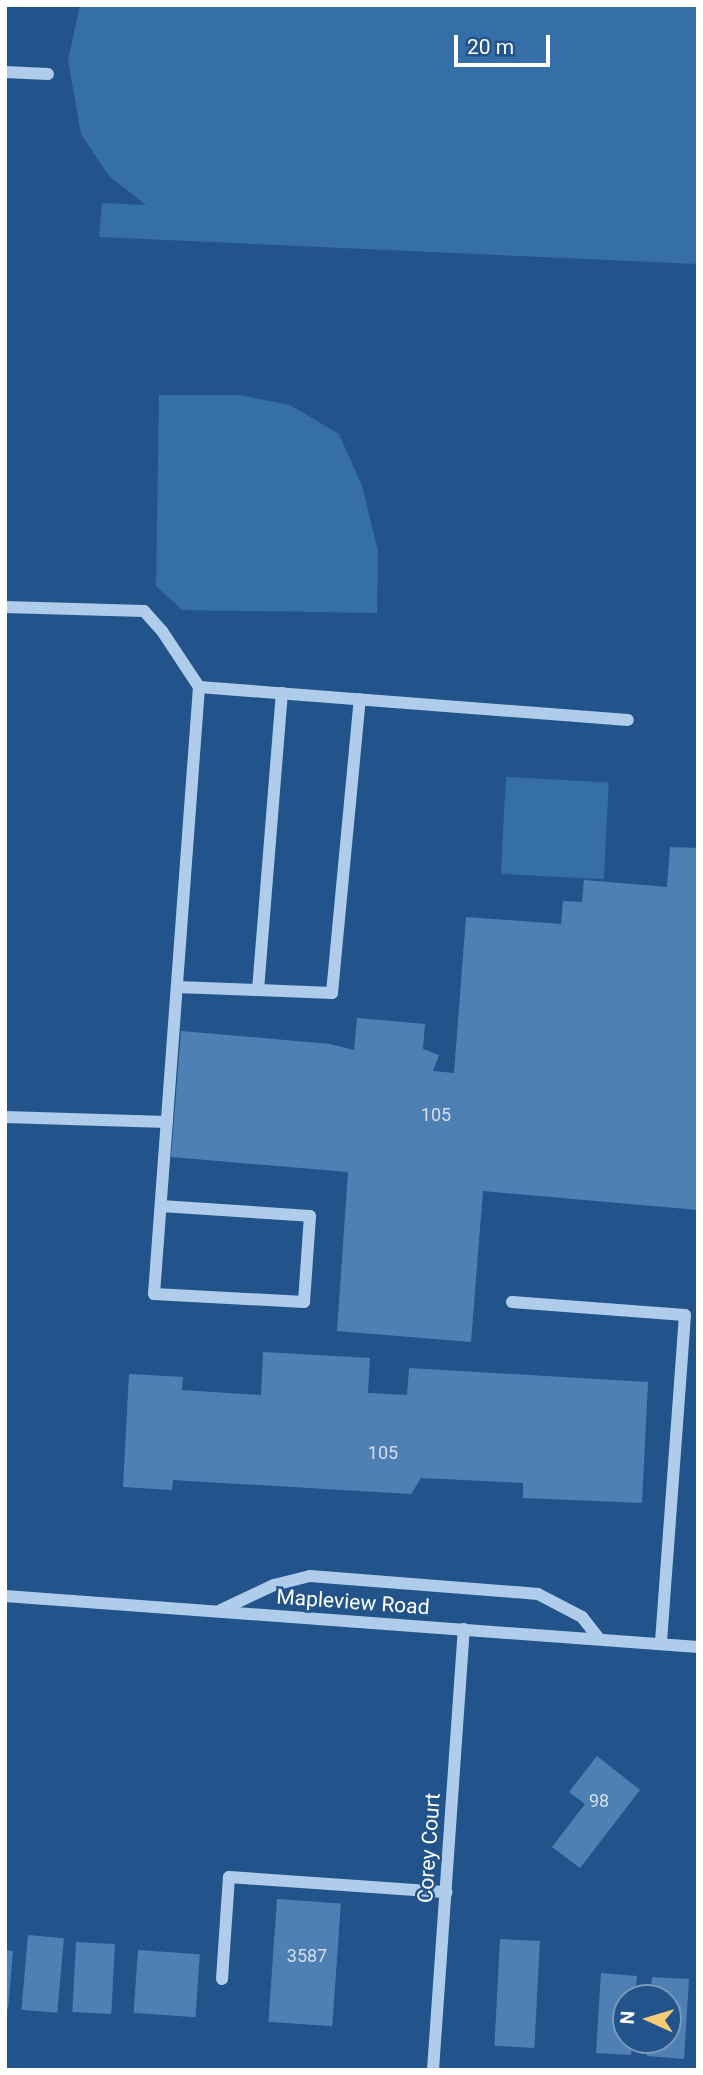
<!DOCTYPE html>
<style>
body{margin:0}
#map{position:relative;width:703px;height:2075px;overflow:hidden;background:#22548b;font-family:Roboto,sans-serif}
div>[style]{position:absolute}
.green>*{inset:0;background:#366ea8;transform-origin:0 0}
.building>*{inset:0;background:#4f80b4;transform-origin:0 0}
.minor>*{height:12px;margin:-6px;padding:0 6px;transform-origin:6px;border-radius:6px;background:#afcdeb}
span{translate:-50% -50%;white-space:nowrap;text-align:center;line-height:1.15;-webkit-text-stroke:5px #22548b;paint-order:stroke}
.number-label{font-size:18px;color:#d3dfec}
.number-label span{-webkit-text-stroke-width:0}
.street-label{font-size:21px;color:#fff}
.frame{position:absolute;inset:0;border:7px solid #fff;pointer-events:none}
.north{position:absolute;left:612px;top:1984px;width:70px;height:70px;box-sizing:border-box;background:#22548b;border:2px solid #7a98b9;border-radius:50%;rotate:274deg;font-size:19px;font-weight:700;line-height:28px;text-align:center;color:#fff}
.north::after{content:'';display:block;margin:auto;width:24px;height:32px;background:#f6cb72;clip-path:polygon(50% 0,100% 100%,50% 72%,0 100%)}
.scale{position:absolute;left:454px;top:35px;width:96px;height:32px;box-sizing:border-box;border:4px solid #fff;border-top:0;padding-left:9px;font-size:21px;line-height:24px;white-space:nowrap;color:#fff;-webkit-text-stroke:5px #22548b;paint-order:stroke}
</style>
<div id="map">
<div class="green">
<div style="clip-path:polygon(80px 5px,698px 5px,698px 264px,99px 237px,102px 203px,146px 205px,109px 176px,81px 134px,68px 60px)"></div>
<div style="clip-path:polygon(159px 395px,239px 395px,290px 405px,339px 434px,362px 486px,378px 551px,377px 613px,182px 610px,156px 586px)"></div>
<div style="left:506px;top:777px;width:103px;height:97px;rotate:3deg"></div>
</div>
<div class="building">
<div style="clip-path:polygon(670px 847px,698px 848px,698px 1210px,483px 1191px,471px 1342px,337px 1331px,348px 1172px,171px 1157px,181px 1031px,330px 1044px,354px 1050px,357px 1018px,425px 1024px,423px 1049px,439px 1055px,433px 1071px,454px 1073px,466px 917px,561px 924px,563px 901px,582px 902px,584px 880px,667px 887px)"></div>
<div style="clip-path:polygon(263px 1352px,370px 1358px,368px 1393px,407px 1395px,409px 1368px,648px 1382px,642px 1503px,523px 1498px,523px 1483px,421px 1478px,411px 1494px,173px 1480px,172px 1490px,123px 1487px,129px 1374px,183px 1377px,182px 1390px,261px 1395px)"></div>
<div style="clip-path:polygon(597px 1756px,640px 1790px,580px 1868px,552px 1847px,585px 1804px,569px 1792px)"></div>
<div style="left:277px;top:1899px;width:64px;height:123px;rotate:4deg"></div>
<div style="left:28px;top:1935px;width:36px;height:75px;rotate:5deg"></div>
<div style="left:500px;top:1939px;width:40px;height:107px;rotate:3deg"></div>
<div style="left:76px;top:1942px;width:39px;height:70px;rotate:3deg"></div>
<div style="clip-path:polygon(5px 1950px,13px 1951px,8px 2009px,5px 2008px)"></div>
<div style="left:138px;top:1950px;width:62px;height:63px;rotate:4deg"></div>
<div style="clip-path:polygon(601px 1973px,637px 1976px,635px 1998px,626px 1998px,626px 2040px,632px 2040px,631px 2055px,596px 2053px)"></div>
<div style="clip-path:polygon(652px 1977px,689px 1979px,684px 2059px,647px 2056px,648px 2040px,668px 2040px,668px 1998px,650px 1998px)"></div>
</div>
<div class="minor">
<div style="left:5px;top:72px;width:43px;rotate:2.7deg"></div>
<div style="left:5px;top:607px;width:139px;rotate:1.6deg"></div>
<div style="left:144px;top:611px;width:27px;rotate:48deg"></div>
<div style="left:162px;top:631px;width:67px;rotate:56.5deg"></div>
<div style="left:199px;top:687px;width:430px;rotate:4.4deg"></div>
<div style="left:177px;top:987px;width:81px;rotate:2.1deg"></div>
<div style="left:258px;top:990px;width:298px;rotate:-85.4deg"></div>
<div style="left:258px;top:990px;width:74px;rotate:2.3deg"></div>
<div style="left:332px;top:993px;width:295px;rotate:-84.6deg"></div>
<div style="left:5px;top:1117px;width:162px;rotate:1.8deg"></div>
<div style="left:161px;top:1206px;width:149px;rotate:3.8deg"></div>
<div style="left:310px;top:1216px;width:86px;rotate:94deg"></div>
<div style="left:304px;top:1302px;width:150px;rotate:-176.9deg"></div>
<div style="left:154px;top:1294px;width:609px;rotate:-85.76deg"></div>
<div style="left:512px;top:1302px;width:173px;rotate:4.3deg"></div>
<div style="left:685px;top:1315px;width:330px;rotate:94.2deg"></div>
<div style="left:5px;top:1596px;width:695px;rotate:4.21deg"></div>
<div style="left:221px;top:1610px;width:59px;rotate:-25.3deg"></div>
<div style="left:274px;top:1585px;width:37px;rotate:-14deg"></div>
<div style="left:310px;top:1576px;width:206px;rotate:4.5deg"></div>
<div style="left:515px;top:1592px;width:23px;rotate:5deg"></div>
<div style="left:538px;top:1594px;width:50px;rotate:27.6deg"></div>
<div style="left:582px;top:1617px;width:28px;rotate:52deg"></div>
<div style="left:222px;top:1979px;width:102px;rotate:-86.1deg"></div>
<div style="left:229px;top:1877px;width:218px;rotate:4deg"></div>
<div style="left:433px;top:2070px;width:442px;rotate:-86deg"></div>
</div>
<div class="number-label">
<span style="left:436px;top:1115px">105</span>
<span style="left:383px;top:1453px">105</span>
<span style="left:599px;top:1801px">98</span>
<span style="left:307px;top:1956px">3587</span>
</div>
<div class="street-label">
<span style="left:353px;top:1602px;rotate:4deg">Mapleview Road</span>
<span style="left:429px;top:1848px;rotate:-86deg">Corey Court</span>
</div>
<div class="frame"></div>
<div class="north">N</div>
<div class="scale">20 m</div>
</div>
